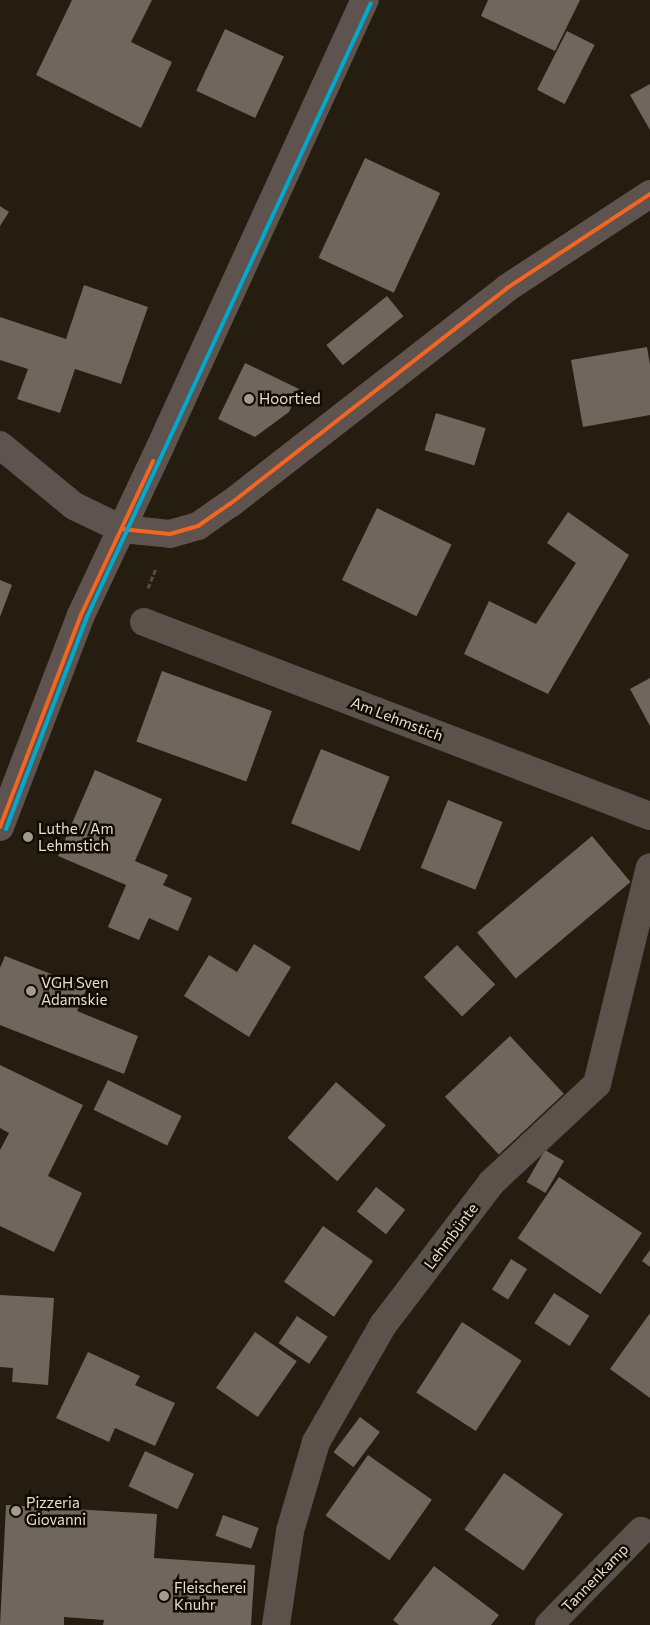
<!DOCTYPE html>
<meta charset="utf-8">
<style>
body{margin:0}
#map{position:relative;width:650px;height:1625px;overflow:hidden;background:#251d0f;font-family:Commissioner,sans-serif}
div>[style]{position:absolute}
.building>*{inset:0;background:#70665d;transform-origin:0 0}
.path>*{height:3px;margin-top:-1.5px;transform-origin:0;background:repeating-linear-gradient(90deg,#544d46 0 5px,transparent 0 7.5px)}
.street>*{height:28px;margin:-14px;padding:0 14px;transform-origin:14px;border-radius:14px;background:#5b524c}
.secondary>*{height:28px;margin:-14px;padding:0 14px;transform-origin:14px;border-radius:14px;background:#5e534e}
.bus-1>*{height:4px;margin:-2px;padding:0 2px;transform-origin:2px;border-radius:2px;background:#f26522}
.bus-2>*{height:4px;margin:-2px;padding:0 2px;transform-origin:2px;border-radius:2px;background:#00a9ce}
.dots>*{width:14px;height:14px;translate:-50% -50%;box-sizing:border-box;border:2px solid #110b03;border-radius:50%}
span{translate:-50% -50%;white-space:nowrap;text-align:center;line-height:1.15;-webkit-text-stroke:5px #110b03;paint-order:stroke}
.poi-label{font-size:15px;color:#e6dece}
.left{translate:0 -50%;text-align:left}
.street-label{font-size:15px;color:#e6dece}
</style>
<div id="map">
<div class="building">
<div style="clip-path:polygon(72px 0,152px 0,131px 42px,172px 62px,141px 128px,36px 75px)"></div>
<div style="clip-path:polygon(488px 0,580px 0,555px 51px,481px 16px)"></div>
<div style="left:225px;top:29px;width:65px;height:68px;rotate:25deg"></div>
<div style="left:567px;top:31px;width:31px;height:66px;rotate:27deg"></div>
<div style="clip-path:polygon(650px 84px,650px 130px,630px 95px)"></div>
<div style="left:365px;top:158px;width:83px;height:110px;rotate:25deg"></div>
<div style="clip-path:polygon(0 206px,9px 212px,0 226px)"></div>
<div style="clip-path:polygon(84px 285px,148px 307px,121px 384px,75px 369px,60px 413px,17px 399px,28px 369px,0 360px,0 317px,66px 339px)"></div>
<div style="left:387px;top:296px;width:26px;height:78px;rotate:51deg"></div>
<div style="clip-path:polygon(647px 347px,650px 365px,650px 415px,583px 427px,571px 360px)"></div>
<div style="clip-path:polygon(245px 363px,299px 389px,289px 412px,255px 437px,218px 419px)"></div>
<div style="left:436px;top:413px;width:52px;height:39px;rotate:17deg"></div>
<div style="left:377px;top:508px;width:83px;height:80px;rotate:26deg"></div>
<div style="clip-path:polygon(568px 512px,629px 555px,548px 694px,464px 654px,489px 601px,536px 624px,576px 563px,547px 543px)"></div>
<div style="clip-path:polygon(0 580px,12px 585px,0 617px)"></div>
<div style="left:162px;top:671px;width:117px;height:75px;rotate:20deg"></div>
<div style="clip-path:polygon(650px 678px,650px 726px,630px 689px)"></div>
<div style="left:321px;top:749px;width:74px;height:80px;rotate:22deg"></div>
<div style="clip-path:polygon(95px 770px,162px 799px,135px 861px,168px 875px,163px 885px,192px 898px,178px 931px,149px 918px,139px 940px,108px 927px,126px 885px,58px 856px)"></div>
<div style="left:448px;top:800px;width:59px;height:73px;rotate:22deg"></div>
<div style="left:592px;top:836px;width:60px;height:150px;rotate:50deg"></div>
<div style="clip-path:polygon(254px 944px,291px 967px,249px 1037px,184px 996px,209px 955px,237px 972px)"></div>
<div style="left:457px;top:945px;width:55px;height:46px;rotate:46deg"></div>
<div style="clip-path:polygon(5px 956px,87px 988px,77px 1011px,138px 1036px,124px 1074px,0 1025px,0 968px)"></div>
<div style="left:510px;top:1036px;width:79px;height:89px;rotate:47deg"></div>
<div style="clip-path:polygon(0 1065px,83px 1105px,48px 1176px,82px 1193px,54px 1252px,0 1226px,0 1150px,9px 1133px,0 1128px)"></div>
<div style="left:108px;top:1080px;width:82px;height:33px;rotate:26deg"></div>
<div style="left:336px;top:1082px;width:66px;height:74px;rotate:41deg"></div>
<div style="left:545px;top:1150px;width:22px;height:37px;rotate:30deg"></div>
<div style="left:559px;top:1177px;width:100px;height:74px;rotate:34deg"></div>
<div style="left:376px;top:1187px;width:37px;height:31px;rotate:38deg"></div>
<div style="left:323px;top:1226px;width:61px;height:68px;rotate:35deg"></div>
<div style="clip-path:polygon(650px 1250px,650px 1267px,642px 1261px)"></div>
<div style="left:511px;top:1259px;width:19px;height:36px;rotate:32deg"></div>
<div style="left:554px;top:1293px;width:42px;height:36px;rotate:33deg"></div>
<div style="clip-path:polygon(0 1295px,54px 1298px,48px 1385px,12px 1382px,13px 1368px,0 1367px)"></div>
<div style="clip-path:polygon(650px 1313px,650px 1398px,610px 1369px)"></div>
<div style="left:297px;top:1316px;width:37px;height:33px;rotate:34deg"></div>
<div style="left:462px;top:1322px;width:71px;height:84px;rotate:33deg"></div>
<div style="left:255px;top:1332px;width:51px;height:68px;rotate:35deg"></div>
<div style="clip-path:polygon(88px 1352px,140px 1376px,135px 1385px,175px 1403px,155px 1446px,115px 1428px,109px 1442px,56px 1418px)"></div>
<div style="left:360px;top:1417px;width:25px;height:44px;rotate:37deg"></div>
<div style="left:145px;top:1451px;width:54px;height:39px;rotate:25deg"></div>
<div style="left:368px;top:1455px;width:78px;height:74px;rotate:35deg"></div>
<div style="left:504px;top:1473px;width:72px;height:69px;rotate:35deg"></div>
<div style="clip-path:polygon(6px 1505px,157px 1514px,154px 1558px,255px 1565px,251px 1625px,103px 1625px,104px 1620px,64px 1617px,64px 1625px,0 1625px)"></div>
<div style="left:223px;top:1515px;width:38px;height:22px;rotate:20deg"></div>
<div style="clip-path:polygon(434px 1566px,499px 1615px,491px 1625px,399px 1625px,393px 1620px)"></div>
</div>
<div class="path">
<div style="left:148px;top:588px;width:22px;rotate:-68deg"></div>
</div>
<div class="street">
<div style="left:144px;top:622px;width:542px;rotate:20.98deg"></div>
<div style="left:276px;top:1625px;width:95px;rotate:-81.5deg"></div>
<div style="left:290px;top:1531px;width:93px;rotate:-73.7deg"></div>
<div style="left:316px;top:1442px;width:135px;rotate:-60.2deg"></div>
<div style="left:383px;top:1325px;width:178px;rotate:-52.7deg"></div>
<div style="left:491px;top:1183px;width:145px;rotate:-43deg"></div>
<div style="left:597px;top:1084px;width:223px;rotate:-76.3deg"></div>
<div style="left:549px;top:1625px;width:132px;rotate:-45.6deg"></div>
</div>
<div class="secondary">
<div style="left:0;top:445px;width:96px;rotate:39.5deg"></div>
<div style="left:74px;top:506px;width:53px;rotate:25.6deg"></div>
<div style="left:122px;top:529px;width:48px;rotate:5.9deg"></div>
<div style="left:170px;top:534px;width:29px;rotate:-16deg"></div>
<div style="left:198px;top:526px;width:39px;rotate:-35deg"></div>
<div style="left:230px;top:504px;width:351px;rotate:-37.9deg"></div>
<div style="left:507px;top:288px;width:171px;rotate:-33.3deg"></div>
<div style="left:0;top:827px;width:227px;rotate:-69.1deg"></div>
<div style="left:81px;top:615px;width:186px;rotate:-64.8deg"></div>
<div style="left:160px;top:447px;width:492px;rotate:-65.4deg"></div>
</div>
<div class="bus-1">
<div style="left:122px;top:529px;width:48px;rotate:5.9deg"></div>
<div style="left:170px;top:534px;width:29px;rotate:-16deg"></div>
<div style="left:198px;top:526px;width:39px;rotate:-35deg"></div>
<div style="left:230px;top:504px;width:351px;rotate:-37.9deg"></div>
<div style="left:507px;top:288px;width:171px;rotate:-33.3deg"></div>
<div style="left:0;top:827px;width:227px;rotate:-69.1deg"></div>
<div style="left:81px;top:615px;width:170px;rotate:-64.9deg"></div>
</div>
<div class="bus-2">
<div style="left:6px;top:829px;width:227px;rotate:-69.1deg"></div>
<div style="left:87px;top:617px;width:676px;rotate:-65.18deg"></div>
</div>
<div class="dots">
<div style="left:249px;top:399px;background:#a29a8b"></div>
<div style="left:28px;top:837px;background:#a29a8b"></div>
<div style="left:31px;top:991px;background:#a29a8b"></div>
<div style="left:16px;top:1511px;background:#a29a8b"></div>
<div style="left:164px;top:1596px;background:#a29a8b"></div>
</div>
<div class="poi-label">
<span class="left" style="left:259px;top:399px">Hoortied</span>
<span class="left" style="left:38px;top:837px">Luthe / Am<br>Lehmstich</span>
<span class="left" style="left:41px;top:991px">VGH Sven<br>Adamskie</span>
<span class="left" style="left:26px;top:1511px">Pizzeria<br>Giovanni</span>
<span class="left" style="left:174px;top:1596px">Fleischerei<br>Knuhr</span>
</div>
<div class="street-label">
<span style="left:397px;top:719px;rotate:21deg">Am Lehmstich</span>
<span style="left:451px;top:1236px;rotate:-53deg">Lehmbünte</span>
<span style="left:595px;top:1578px;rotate:-46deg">Tannenkamp</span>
</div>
</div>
